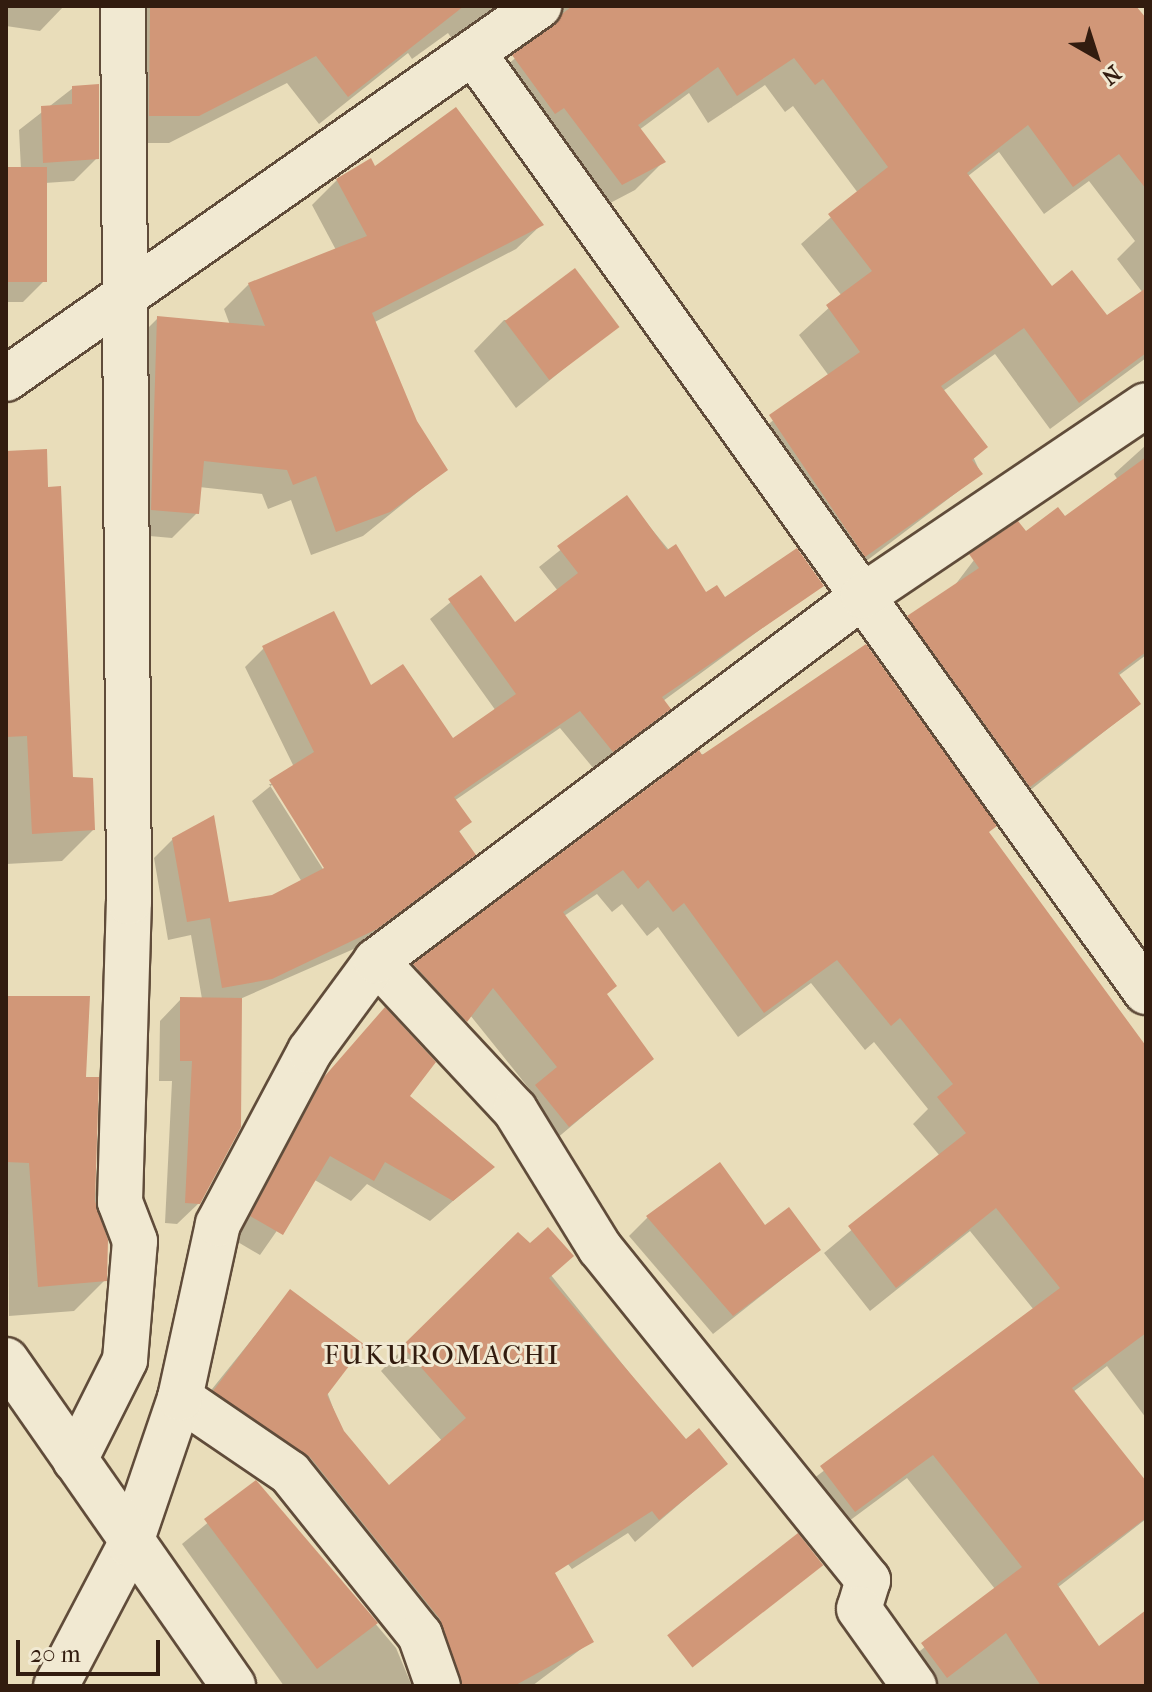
<!DOCTYPE html>
<style>
body{margin:0}
#map{position:relative;width:1152px;height:1692px;overflow:hidden;background:#e9ddba;font-family:"IM FELL French Canon",serif}
div>[style]{position:absolute}
.shadow>*{inset:0;background:#0003}
.building>*{inset:0;background:#d19778;transform-origin:0 0}
.roads{filter:drop-shadow(2px 0 #604c3a) drop-shadow(-2px 0 #604c3a) drop-shadow(0 2px #604c3a) drop-shadow(0 -2px #604c3a)}
.minor>*{height:44px;margin:-22px;padding:0 22px;transform-origin:22px;border-radius:22px;background:#f1e9d2}
.tertiary>*{height:44px;margin:-22px;padding:0 22px;transform-origin:22px;border-radius:22px;background:#f1e9d2}
span{translate:-50% -50%;white-space:nowrap;text-align:center;line-height:1.15;-webkit-text-stroke:6px #f1e9d2;paint-order:stroke}
.quarter-label{font-size:28px;color:#321c0f;letter-spacing:2px}
.frame{position:absolute;inset:0;border:8px solid #321c0f;pointer-events:none}
.north{position:absolute;left:1056px;top:16px;width:80px;height:80px;-webkit-text-stroke:6px #f1e9d2;paint-order:stroke;rotate:141deg;font-size:22px;font-weight:700;line-height:32px;text-align:center;color:#321c0f}
.north::after{content:'';display:block;margin:auto;width:28px;height:36px;background:#321c0f;clip-path:polygon(50% 0,100% 100%,50% 72%,0 100%)}
.scale{position:absolute;left:16px;top:1640px;width:144px;height:36px;box-sizing:border-box;border:4px solid #321c0f;border-top:0;padding-left:10px;font-size:24px;line-height:28px;white-space:nowrap;color:#321c0f;-webkit-text-stroke:6px #f1e9d2;paint-order:stroke}
</style>
<div id="map">
<div class="shadow">
<div style="clip-path:polygon(6px 6px,64px 6px,40px 31px,6px 26px)"></div>
<div style="clip-path:polygon(evenodd,122px 6px,1133px 6px,1146px 23px,1146px 358px,1050px 429px,995px 354px,943px 391px,981px 474px,836px 584px,742px 445px,829px 376px,799px 335px,842px 296px,801px 244px,858px 193px,793px 106px,785px 112px,765px 85px,708px 123px,689px 93px,639px 130px,663px 162px,635px 190px,593px 212px,485px 85px,533px 42px,531px 19px,454px 42px,448px 33px,412px 59px,408px 53px,319px 124px,287px 83px,169px 143px,121px 143px,122px 6px,999px 152px,1044px 214px,1089px 181px,1135px 241px,1117px 259px,1143px 293px,1106px 317px,1051px 288px,968px 176px,999px 152px)"></div>
<div style="clip-path:polygon(73px 88px,97px 158px,74px 181px,45px 183px,44px 281px,23px 302px,6px 302px,6px 170px,21px 170px,19px 130px)"></div>
<div style="clip-path:polygon(375px 169px,541px 225px,516px 249px,373px 323px,415px 422px,445px 470px,363px 536px,311px 555px,291px 500px,268px 509px,262px 494px,199px 487px,197px 513px,172px 538px,127px 534px,133px 343px,158px 318px,230px 325px,224px 309px,249px 284px,336px 250px,312px 205px,337px 180px)"></div>
<div style="clip-path:polygon(504px 320px,616px 326px,516px 408px,474px 351px)"></div>
<div style="clip-path:polygon(1146px 445px,1146px 655px,1118px 676px,1139px 704px,1004px 811px,884px 642px,952px 589px,974px 560px,1065px 519px,1118px 480px,1114px 474px)"></div>
<div style="clip-path:polygon(6px 453px,71px 779px,93px 830px,62px 861px,6px 864px)"></div>
<div style="clip-path:polygon(evenodd,626px 498px,706px 595px,725px 599px,821px 585px,663px 701px,668px 709px,649px 728px,594px 769px,560px 728px,454px 801px,469px 822px,458px 833px,474px 854px,455px 873px,356px 948px,240px 999px,199px 1203px,177px 1224px,165px 1223px,172px 1081px,159px 1081px,160px 1021px,181px 999px,202px 999px,191px 935px,168px 940px,154px 858px,173px 839px,228px 904px,272px 897px,302px 882px,252px 801px,294px 767px,245px 667px,264px 648px,370px 688px,452px 740px,496px 711px,430px 619px,480px 578px,514px 625px,558px 591px,539px 567px,626px 498px,269px 784px,274px 784px,331px 875px,328px 877px,269px 784px)"></div>
<div style="clip-path:polygon(698px 753px,988px 832px,1146px 1048px,1146px 1418px,1107px 1366px,1073px 1392px,1146px 1485px,1146px 1519px,1057px 1588px,1098px 1648px,1146px 1613px,1146px 1686px,909px 1686px,897px 1670px,995px 1589px,907px 1478px,829px 1536px,796px 1492px,1034px 1310px,970px 1231px,870px 1311px,824px 1253px,940px 1156px,913px 1124px,928px 1109px,874px 1042px,865px 1050px,811px 983px,738px 1037px,658px 927px,647px 936px,622px 904px,612px 912px,597px 894px,564px 916px,605px 995px,651px 1059px,543px 1150px,511px 1111px,531px 1091px,470px 1015px,441px 1045px,390px 991px)"></div>
<div style="clip-path:polygon(6px 998px,84px 1079px,105px 1280px,74px 1311px,9px 1316px)"></div>
<div style="clip-path:polygon(385px 1010px,407px 1097px,492px 1167px,430px 1221px,367px 1184px,351px 1201px,313px 1179px,260px 1255px,231px 1238px,304px 1101px)"></div>
<div style="clip-path:polygon(648px 1217px,764px 1228px,819px 1250px,713px 1334px,629px 1236px)"></div>
<div style="clip-path:polygon(518px 1234px,685px 1442px,726px 1464px,635px 1542px,628px 1533px,572px 1569px,509px 1492px,589px 1643px,532px 1686px,431px 1686px,286px 1480px,192px 1414px,290px 1292px,342px 1432px,389px 1488px,442px 1441px,381px 1371px)"></div>
<div style="clip-path:polygon(256px 1483px,396px 1648px,412px 1686px,284px 1686px,182px 1544px)"></div>
</div>
<div class="building">
<div style="clip-path:polygon(150px 6px,464px 6px,348px 97px,316px 56px,199px 116px,149px 116px)"></div>
<div style="clip-path:polygon(572px 6px,1136px 6px,1146px 18px,1146px 189px,1119px 154px,1073px 187px,1028px 125px,967px 173px,1052px 286px,1072px 270px,1107px 315px,1146px 288px,1146px 353px,1079px 403px,1024px 328px,941px 386px,988px 447px,972px 460px,983px 474px,865px 557px,769px 415px,860px 352px,826px 305px,872px 271px,828px 214px,888px 167px,823px 79px,815px 85px,794px 58px,737px 96px,718px 67px,638px 125px,666px 162px,622px 185px,564px 108px,555px 114px,512px 55px)"></div>
<div style="clip-path:polygon(99px 84px,99px 159px,43px 163px,41px 106px,72px 104px,72px 86px)"></div>
<div style="clip-path:polygon(456px 107px,544px 225px,372px 313px,417px 421px,448px 470px,390px 512px,336px 532px,316px 476px,293px 485px,287px 470px,204px 461px,199px 514px,151px 510px,157px 316px,265px 326px,248px 283px,367px 236px,336px 179px,371px 158px,375px 166px)"></div>
<div style="left:47px;top:167px;width:115px;height:41px;rotate:90deg"></div>
<div style="left:575px;top:268px;width:74px;height:88px;rotate:53deg"></div>
<div style="clip-path:polygon(47px 449px,48px 487px,61px 486px,73px 777px,93px 778px,95px 830px,32px 834px,27px 736px,6px 737px,6px 451px)"></div>
<div style="clip-path:polygon(1146px 457px,1146px 652px,1118px 673px,1141px 704px,1030px 787px,907px 616px,979px 568px,969px 554px,1018px 521px,1026px 531px,1058px 507px,1065px 516px)"></div>
<div style="clip-path:polygon(627px 495px,667px 550px,676px 544px,706px 592px,717px 585px,725px 597px,797px 548px,824px 586px,662px 697px,671px 709px,613px 752px,580px 711px,454px 797px,472px 822px,459px 831px,476px 855px,377px 929px,272px 979px,222px 988px,210px 918px,187px 922px,172px 838px,214px 815px,229px 902px,272px 895px,324px 868px,269px 780px,314px 752px,262px 646px,334px 611px,371px 685px,403px 664px,453px 738px,516px 694px,448px 599px,481px 575px,515px 622px,578px 573px,557px 546px)"></div>
<div style="clip-path:polygon(866px 644px,997px 826px,989px 832px,1146px 1046px,1146px 1333px,1072px 1388px,1146px 1481px,1146px 1518px,1057px 1584px,1099px 1646px,1146px 1610px,1146px 1686px,1041px 1686px,1006px 1633px,947px 1678px,921px 1643px,1022px 1567px,933px 1455px,855px 1512px,820px 1466px,1060px 1288px,996px 1208px,896px 1288px,848px 1226px,966px 1133px,937px 1097px,953px 1084px,900px 1018px,891px 1026px,837px 960px,764px 1013px,684px 903px,673px 912px,648px 880px,638px 889px,623px 870px,563px 912px,617px 986px,607px 994px,654px 1059px,569px 1127px,535px 1085px,557px 1067px,493px 988px,467px 1022px,413px 964px,699px 750px,702px 755px)"></div>
<div style="clip-path:polygon(6px 996px,90px 996px,86px 1077px,99px 1077px,95px 1201px,108px 1240px,107px 1281px,38px 1287px,29px 1163px,6px 1162px)"></div>
<div style="clip-path:polygon(180px 997px,242px 998px,241px 1127px,200px 1204px,185px 1203px,192px 1061px,180px 1061px)"></div>
<div style="clip-path:polygon(385px 1007px,436px 1062px,410px 1096px,495px 1167px,453px 1201px,385px 1162px,374px 1181px,330px 1156px,283px 1235px,250px 1216px,324px 1077px)"></div>
<div style="clip-path:polygon(720px 1162px,765px 1225px,789px 1207px,821px 1250px,733px 1316px,646px 1216px)"></div>
<div style="clip-path:polygon(548px 1227px,574px 1256px,549px 1278px,686px 1439px,699px 1428px,728px 1464px,659px 1520px,652px 1511px,555px 1573px,594px 1642px,514px 1686px,462px 1686px,440px 1619px,310px 1457px,213px 1391px,290px 1289px,365px 1345px,327px 1395px,344px 1431px,389px 1485px,466px 1418px,402px 1346px,518px 1232px,530px 1243px)"></div>
<div style="clip-path:polygon(256px 1480px,378px 1623px,317px 1669px,204px 1519px)"></div>
<div style="left:798px;top:1533px;width:41px;height:166px;rotate:52deg"></div>
</div>
<div class="roads">
<div class="minor">
<div style="left:474px;top:54px;width:1154px;rotate:54.38deg"></div>
<div style="left:6px;top:379px;width:651px;rotate:-34.98deg"></div>
<div style="left:376px;top:961px;width:204px;rotate:47deg"></div>
<div style="left:515px;top:1110px;width:162px;rotate:58.4deg"></div>
<div style="left:600px;top:1248px;width:427px;rotate:51.1deg"></div>
<div style="left:868px;top:1580px;width:30px;rotate:107deg"></div>
<div style="left:859px;top:1609px;width:95px;rotate:54.5deg"></div>
<div style="left:180px;top:1398px;width:133px;rotate:34.3deg"></div>
<div style="left:290px;top:1473px;width:208px;rotate:51.3deg"></div>
<div style="left:420px;top:1635px;width:54px;rotate:70.6deg"></div>
<div style="left:75px;top:1460px;width:112px;rotate:-63.4deg"></div>
<div style="left:125px;top:1360px;width:119px;rotate:-85.2deg"></div>
<div style="left:135px;top:1241px;width:42px;rotate:-111deg"></div>
<div style="left:120px;top:1202px;width:300px;rotate:-88.3deg"></div>
<div style="left:129px;top:902px;width:896px;rotate:-90.38deg"></div>
<div style="left:56px;top:1686px;width:159px;rotate:-62.3deg"></div>
<div style="left:130px;top:1545px;width:155px;rotate:-71.2deg"></div>
<div style="left:180px;top:1398px;width:178px;rotate:-77.7deg"></div>
<div style="left:218px;top:1224px;width:196px;rotate:-62deg"></div>
<div style="left:310px;top:1051px;width:112px;rotate:-53.7deg"></div>
<div style="left:376px;top:961px;width:609px;rotate:-36.85deg"></div>
<div style="left:863px;top:596px;width:341px;rotate:-34deg"></div>
</div>
<div class="tertiary">
<div style="left:6px;top:1360px;width:397px;rotate:55.1deg"></div>
</div>
</div>
<div class="quarter-label">
<span style="left:442px;top:1355px">FUKUROMACHI</span>
</div>
<div class="frame"></div>
<div class="north">N</div>
<div class="scale">20 m</div>
</div>
